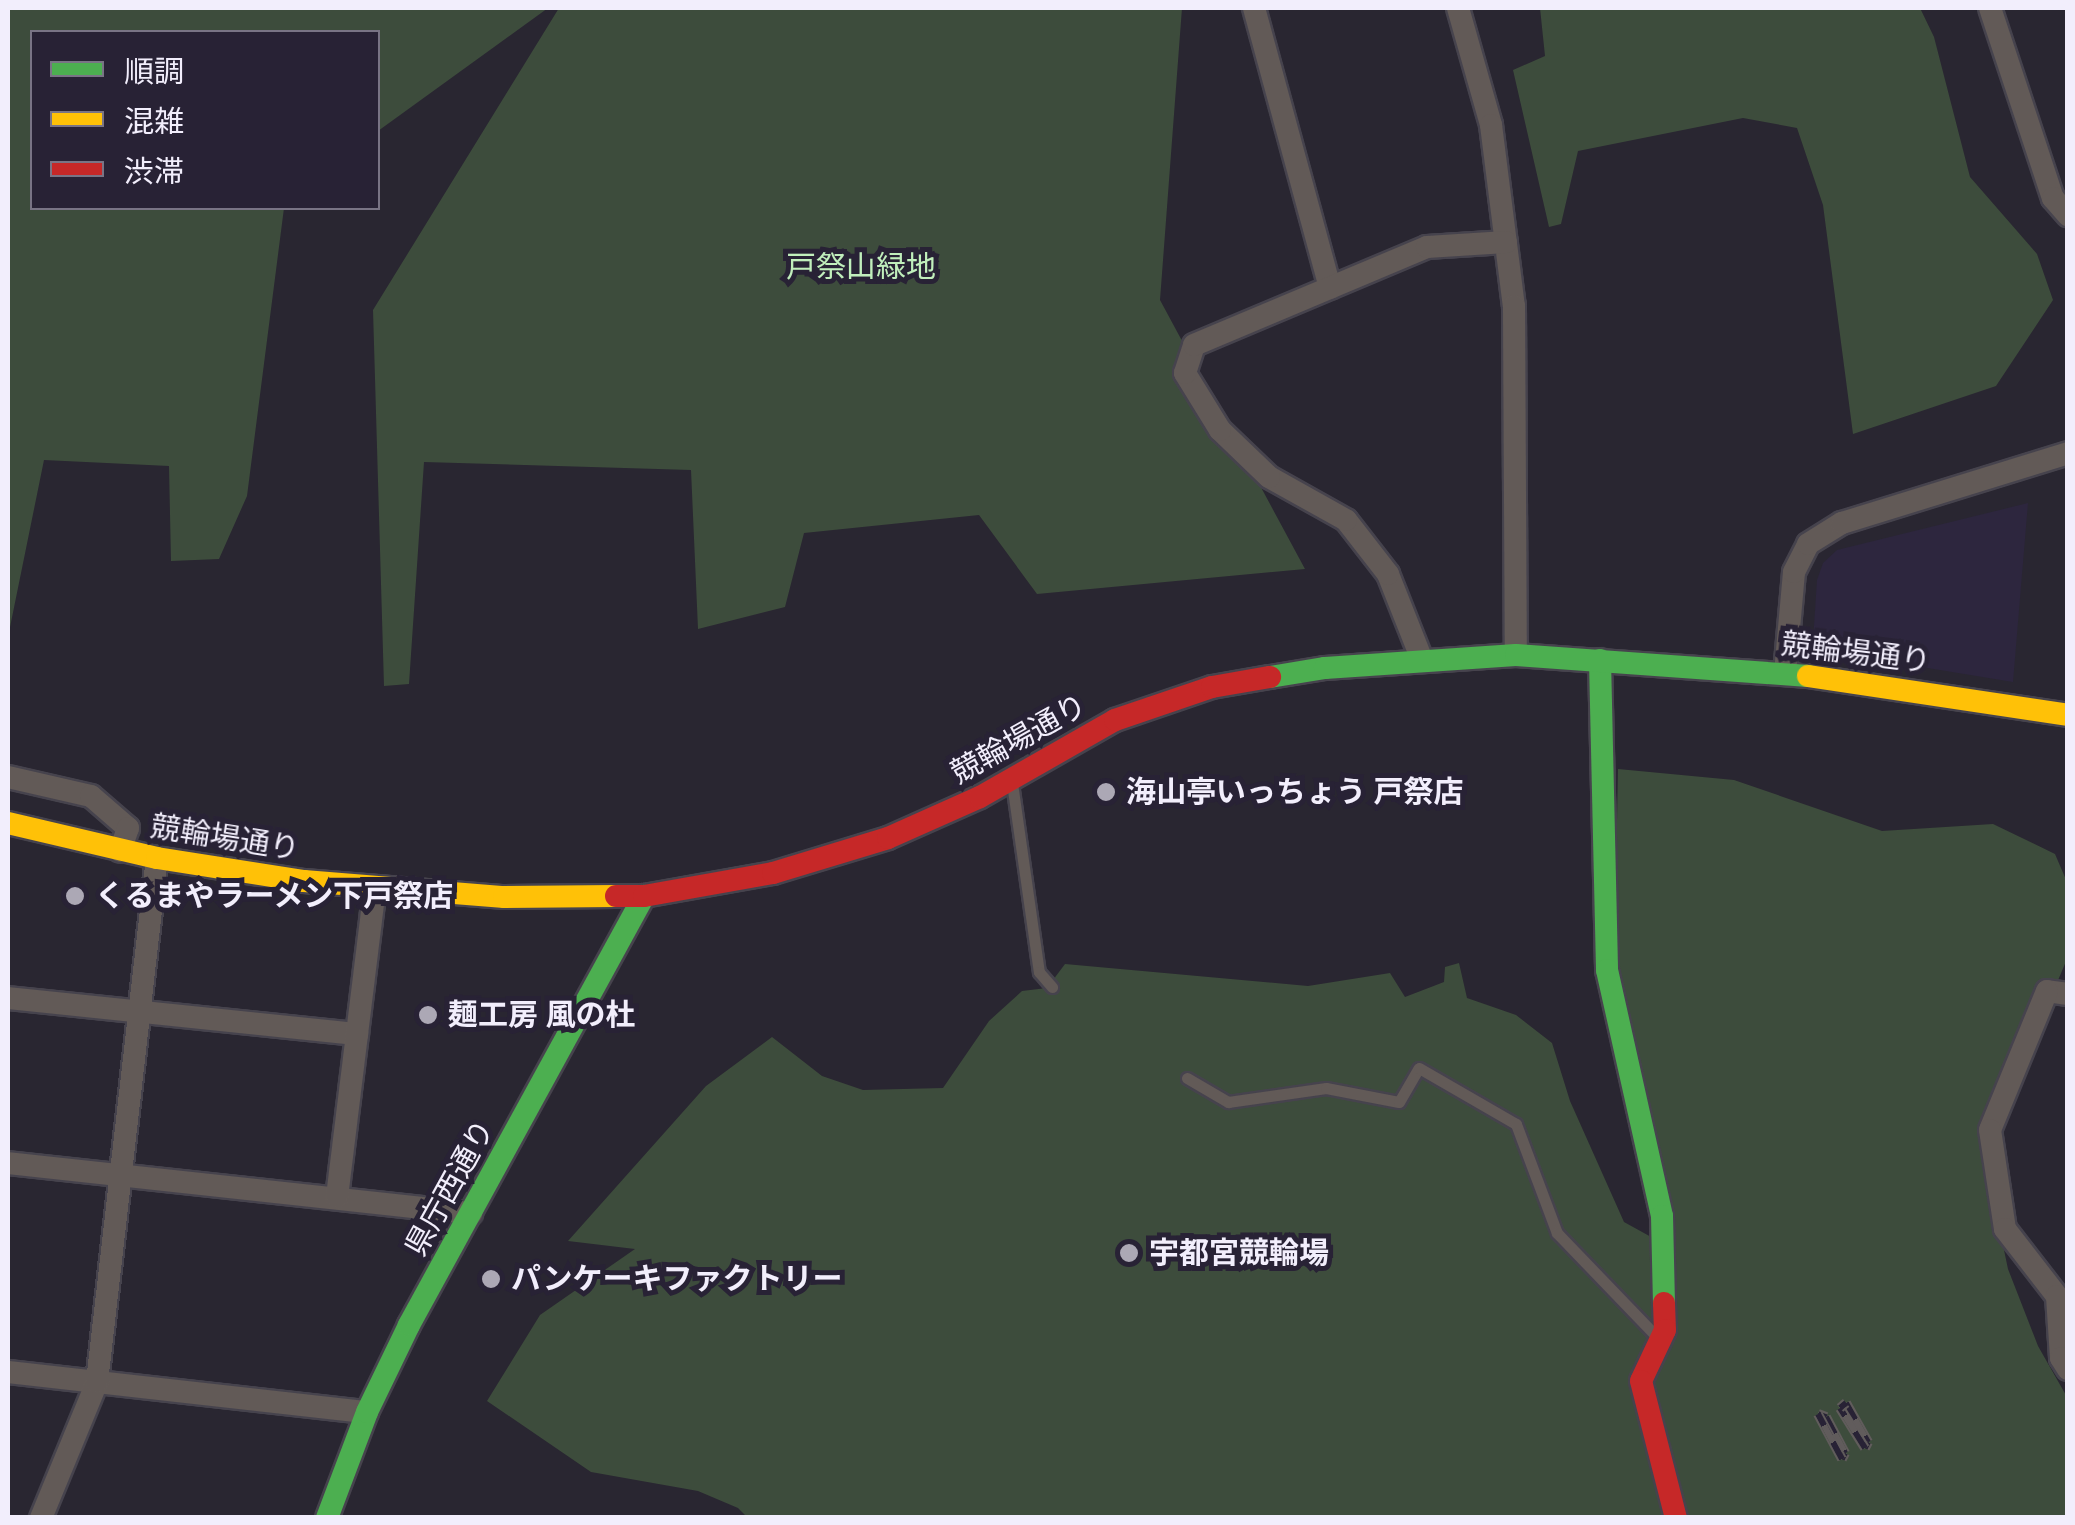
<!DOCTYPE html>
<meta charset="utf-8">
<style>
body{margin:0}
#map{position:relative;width:2075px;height:1525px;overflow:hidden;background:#292631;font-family:"Space Grotesk","Noto Sans JP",sans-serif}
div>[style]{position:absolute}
.built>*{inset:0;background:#2d263e}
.green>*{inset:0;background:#3d4c3c}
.roads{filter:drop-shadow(2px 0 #46434d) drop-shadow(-2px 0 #46434d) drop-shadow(0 2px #46434d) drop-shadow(0 -2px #46434d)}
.lane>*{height:11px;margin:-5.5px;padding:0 5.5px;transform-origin:5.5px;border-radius:5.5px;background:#625a57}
.street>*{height:22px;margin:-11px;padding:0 11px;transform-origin:11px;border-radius:11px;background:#625a57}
.fast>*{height:22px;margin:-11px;padding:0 11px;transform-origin:11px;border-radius:11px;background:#4caf50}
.slow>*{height:22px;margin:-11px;padding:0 11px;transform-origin:11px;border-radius:11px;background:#ffc107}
.jam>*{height:22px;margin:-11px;padding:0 11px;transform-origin:11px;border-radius:11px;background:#c62828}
.rail>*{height:10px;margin-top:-5px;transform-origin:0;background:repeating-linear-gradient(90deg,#282235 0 19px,#615c5c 0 38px);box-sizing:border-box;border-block:2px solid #615c5c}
.dots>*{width:28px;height:28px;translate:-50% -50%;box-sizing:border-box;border:5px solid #282235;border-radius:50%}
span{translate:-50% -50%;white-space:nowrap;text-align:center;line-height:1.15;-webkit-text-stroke:10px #282235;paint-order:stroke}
.park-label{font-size:30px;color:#c1efbc}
.street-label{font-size:30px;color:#f2eefc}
.poi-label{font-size:30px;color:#f2eefc;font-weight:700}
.left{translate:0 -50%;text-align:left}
.frame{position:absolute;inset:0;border:10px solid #f2eefc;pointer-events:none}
.legend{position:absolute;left:30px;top:30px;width:350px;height:180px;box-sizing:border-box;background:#282235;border:2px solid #797485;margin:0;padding:12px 18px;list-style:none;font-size:30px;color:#f2eefc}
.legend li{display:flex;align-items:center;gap:20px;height:50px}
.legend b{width:50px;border:2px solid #797485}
</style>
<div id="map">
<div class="built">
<div style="clip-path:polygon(2028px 503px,2013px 682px,1824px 651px,1813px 641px,1817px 580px,1823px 563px,1837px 550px)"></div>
</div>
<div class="green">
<div style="clip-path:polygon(8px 8px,548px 8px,378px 131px,378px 32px,32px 32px,32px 208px,284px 208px,247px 496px,219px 559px,171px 561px,169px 466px,44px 460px,8px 637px)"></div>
<div style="clip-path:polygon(559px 8px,1182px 8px,1160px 300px,1305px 569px,1037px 594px,979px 515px,804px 533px,785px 607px,698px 629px,691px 470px,424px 462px,409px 684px,384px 686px,373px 310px)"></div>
<div style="clip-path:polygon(1540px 8px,1920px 8px,1934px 37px,1970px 177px,2037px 254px,2053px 300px,1996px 386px,1853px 434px,1823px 205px,1797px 128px,1743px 118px,1578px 151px,1561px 224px,1549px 227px,1513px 70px,1545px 56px)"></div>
<div style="clip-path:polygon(1618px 769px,1734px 780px,1882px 831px,1993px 824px,2055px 854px,2067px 882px,2067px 959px,2013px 1087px,1982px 1146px,2008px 1269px,2038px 1346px,2067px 1397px,2067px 1517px,747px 1517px,738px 1508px,698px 1491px,591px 1472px,487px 1401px,540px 1315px,635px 1249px,568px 1241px,706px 1086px,772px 1037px,822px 1076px,863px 1090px,943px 1088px,989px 1021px,1022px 991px,1047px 988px,1065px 964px,1308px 986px,1390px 973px,1405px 997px,1444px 982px,1445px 967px,1459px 963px,1467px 998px,1516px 1015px,1552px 1043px,1570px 1101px,1624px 1222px,1653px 1238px,1614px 976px)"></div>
</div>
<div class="roads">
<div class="lane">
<div style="left:1012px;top:783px;width:191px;rotate:81.9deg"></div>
<div style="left:1039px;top:972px;width:20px;rotate:49deg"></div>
<div style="left:1187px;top:1078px;width:48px;rotate:30.3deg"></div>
<div style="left:1228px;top:1102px;width:99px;rotate:-8.1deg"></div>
<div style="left:1326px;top:1088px;width:74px;rotate:10.9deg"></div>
<div style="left:1399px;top:1102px;width:39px;rotate:-60deg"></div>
<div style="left:1419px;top:1068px;width:112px;rotate:30deg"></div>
<div style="left:1516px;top:1124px;width:116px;rotate:69.4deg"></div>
<div style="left:1557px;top:1233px;width:144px;rotate:46.1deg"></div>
</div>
<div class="street">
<div style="left:1254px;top:8px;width:290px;rotate:74.8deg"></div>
<div style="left:1458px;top:8px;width:122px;rotate:74.2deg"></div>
<div style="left:1491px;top:125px;width:182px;rotate:82.8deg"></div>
<div style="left:1514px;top:306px;width:349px;rotate:89.7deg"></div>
<div style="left:1990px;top:8px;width:200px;rotate:71.7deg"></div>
<div style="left:2053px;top:198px;width:23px;rotate:49deg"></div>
<div style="left:1422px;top:660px;width:92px;rotate:-111.6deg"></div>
<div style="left:1388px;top:574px;width:68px;rotate:-127.9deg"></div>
<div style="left:1346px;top:520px;width:88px;rotate:-150.8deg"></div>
<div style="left:1269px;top:477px;width:68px;rotate:-136.2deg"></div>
<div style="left:1220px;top:430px;width:67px;rotate:-121.6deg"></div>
<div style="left:1185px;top:373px;width:29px;rotate:-72deg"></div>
<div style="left:1194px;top:345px;width:253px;rotate:-22.8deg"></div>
<div style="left:1427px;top:247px;width:79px;rotate:-3.6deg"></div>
<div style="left:1785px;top:673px;width:101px;rotate:-84.9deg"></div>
<div style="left:1794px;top:572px;width:31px;rotate:-63deg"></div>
<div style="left:1808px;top:544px;width:40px;rotate:-32deg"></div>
<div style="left:1842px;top:523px;width:237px;rotate:-17.2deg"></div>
<div style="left:8px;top:777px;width:85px;rotate:12.9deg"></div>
<div style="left:91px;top:796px;width:49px;rotate:40.9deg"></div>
<div style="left:128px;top:828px;width:24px;rotate:109deg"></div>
<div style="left:2068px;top:994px;width:21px;rotate:-172deg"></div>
<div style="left:2047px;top:991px;width:150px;rotate:112.3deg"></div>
<div style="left:1990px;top:1130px;width:100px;rotate:81.4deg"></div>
<div style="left:2005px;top:1229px;width:85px;rotate:52.2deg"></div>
<div style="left:2057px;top:1296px;width:62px;rotate:86.3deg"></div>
<div style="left:2061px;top:1358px;width:13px;rotate:58deg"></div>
<div style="left:8px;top:998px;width:351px;rotate:5.9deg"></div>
<div style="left:8px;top:1163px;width:466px;rotate:6.2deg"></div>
<div style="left:337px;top:1197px;width:311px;rotate:-83deg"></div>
<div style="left:8px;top:1372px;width:361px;rotate:6.4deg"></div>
<div style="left:41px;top:1518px;width:147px;rotate:-67.6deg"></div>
<div style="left:97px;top:1382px;width:527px;rotate:-83.47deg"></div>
</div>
<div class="fast">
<div style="left:1600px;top:660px;width:310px;rotate:88.7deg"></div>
<div style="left:1607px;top:970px;width:252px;rotate:77.4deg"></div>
<div style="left:1662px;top:1216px;width:87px;rotate:88.7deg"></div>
<div style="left:1270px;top:677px;width:56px;rotate:-9.3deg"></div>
<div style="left:1325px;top:668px;width:191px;rotate:-3.9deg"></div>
<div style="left:1516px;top:655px;width:293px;rotate:4.1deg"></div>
<div style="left:327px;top:1518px;width:113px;rotate:-69.3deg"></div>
<div style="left:367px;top:1412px;width:97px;rotate:-64.2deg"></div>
<div style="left:409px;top:1325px;width:489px;rotate:-61.3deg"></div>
</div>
<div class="slow">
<div style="left:1808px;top:676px;width:263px;rotate:8.5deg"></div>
<div style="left:8px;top:823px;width:153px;rotate:13.2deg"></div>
<div style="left:157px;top:858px;width:149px;rotate:8.9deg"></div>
<div style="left:304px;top:881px;width:201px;rotate:4.6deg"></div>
<div style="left:504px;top:897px;width:112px;rotate:-0.5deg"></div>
</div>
<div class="jam">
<div style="left:616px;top:896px;width:28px"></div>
<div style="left:644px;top:896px;width:131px;rotate:-10.1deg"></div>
<div style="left:773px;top:873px;width:120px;rotate:-16.9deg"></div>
<div style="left:888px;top:838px;width:101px;rotate:-24deg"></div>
<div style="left:980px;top:797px;width:155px;rotate:-29.7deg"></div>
<div style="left:1115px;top:720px;width:102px;rotate:-18.8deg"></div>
<div style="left:1212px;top:687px;width:59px;rotate:-9.8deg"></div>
<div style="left:1664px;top:1303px;width:27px;rotate:88deg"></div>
<div style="left:1665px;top:1330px;width:56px;rotate:115.2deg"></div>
<div style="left:1641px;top:1381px;width:141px;rotate:75.7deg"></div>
</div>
</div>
<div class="rail">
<div style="left:1846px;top:1403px;width:45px;rotate:60.6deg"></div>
<div style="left:1868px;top:1442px;width:7px;rotate:117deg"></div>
<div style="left:1865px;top:1448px;width:47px;rotate:-122deg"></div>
<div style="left:1840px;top:1408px;width:8px;rotate:-40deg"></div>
<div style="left:1818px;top:1414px;width:9px;rotate:21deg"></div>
<div style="left:1826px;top:1417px;width:41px;rotate:62.2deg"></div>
<div style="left:1845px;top:1453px;width:7px;rotate:117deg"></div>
<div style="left:1842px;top:1459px;width:51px;rotate:-118.1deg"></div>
</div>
<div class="dots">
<div style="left:1106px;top:792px;background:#aca8b5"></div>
<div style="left:75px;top:896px;background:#aca8b5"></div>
<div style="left:428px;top:1015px;background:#aca8b5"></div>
<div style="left:1129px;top:1253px;background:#aca8b5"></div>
<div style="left:491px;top:1279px;background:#aca8b5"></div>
</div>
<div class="park-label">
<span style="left:861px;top:267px">戸祭山緑地</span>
</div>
<div class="street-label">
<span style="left:1856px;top:653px;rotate:7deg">競輪場通り</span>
<span style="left:1019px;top:739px;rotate:-29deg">競輪場通り</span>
<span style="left:225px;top:838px;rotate:9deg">競輪場通り</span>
<span style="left:450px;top:1188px;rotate:-61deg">県庁西通り</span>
</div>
<div class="poi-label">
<span class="left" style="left:1126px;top:792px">海山亭いっちょう 戸祭店</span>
<span class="left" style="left:95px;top:896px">くるまやラーメン下戸祭店</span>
<span class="left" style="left:448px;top:1015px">麺工房 風の杜</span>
<span class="left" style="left:1149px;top:1253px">宇都宮競輪場</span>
<span class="left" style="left:511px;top:1279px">パンケーキファクトリー</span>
</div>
<div class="frame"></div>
<ul class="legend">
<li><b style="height:12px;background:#4caf50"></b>順調</li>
<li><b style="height:12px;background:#ffc107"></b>混雑</li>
<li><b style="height:12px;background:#c62828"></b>渋滞</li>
</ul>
</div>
